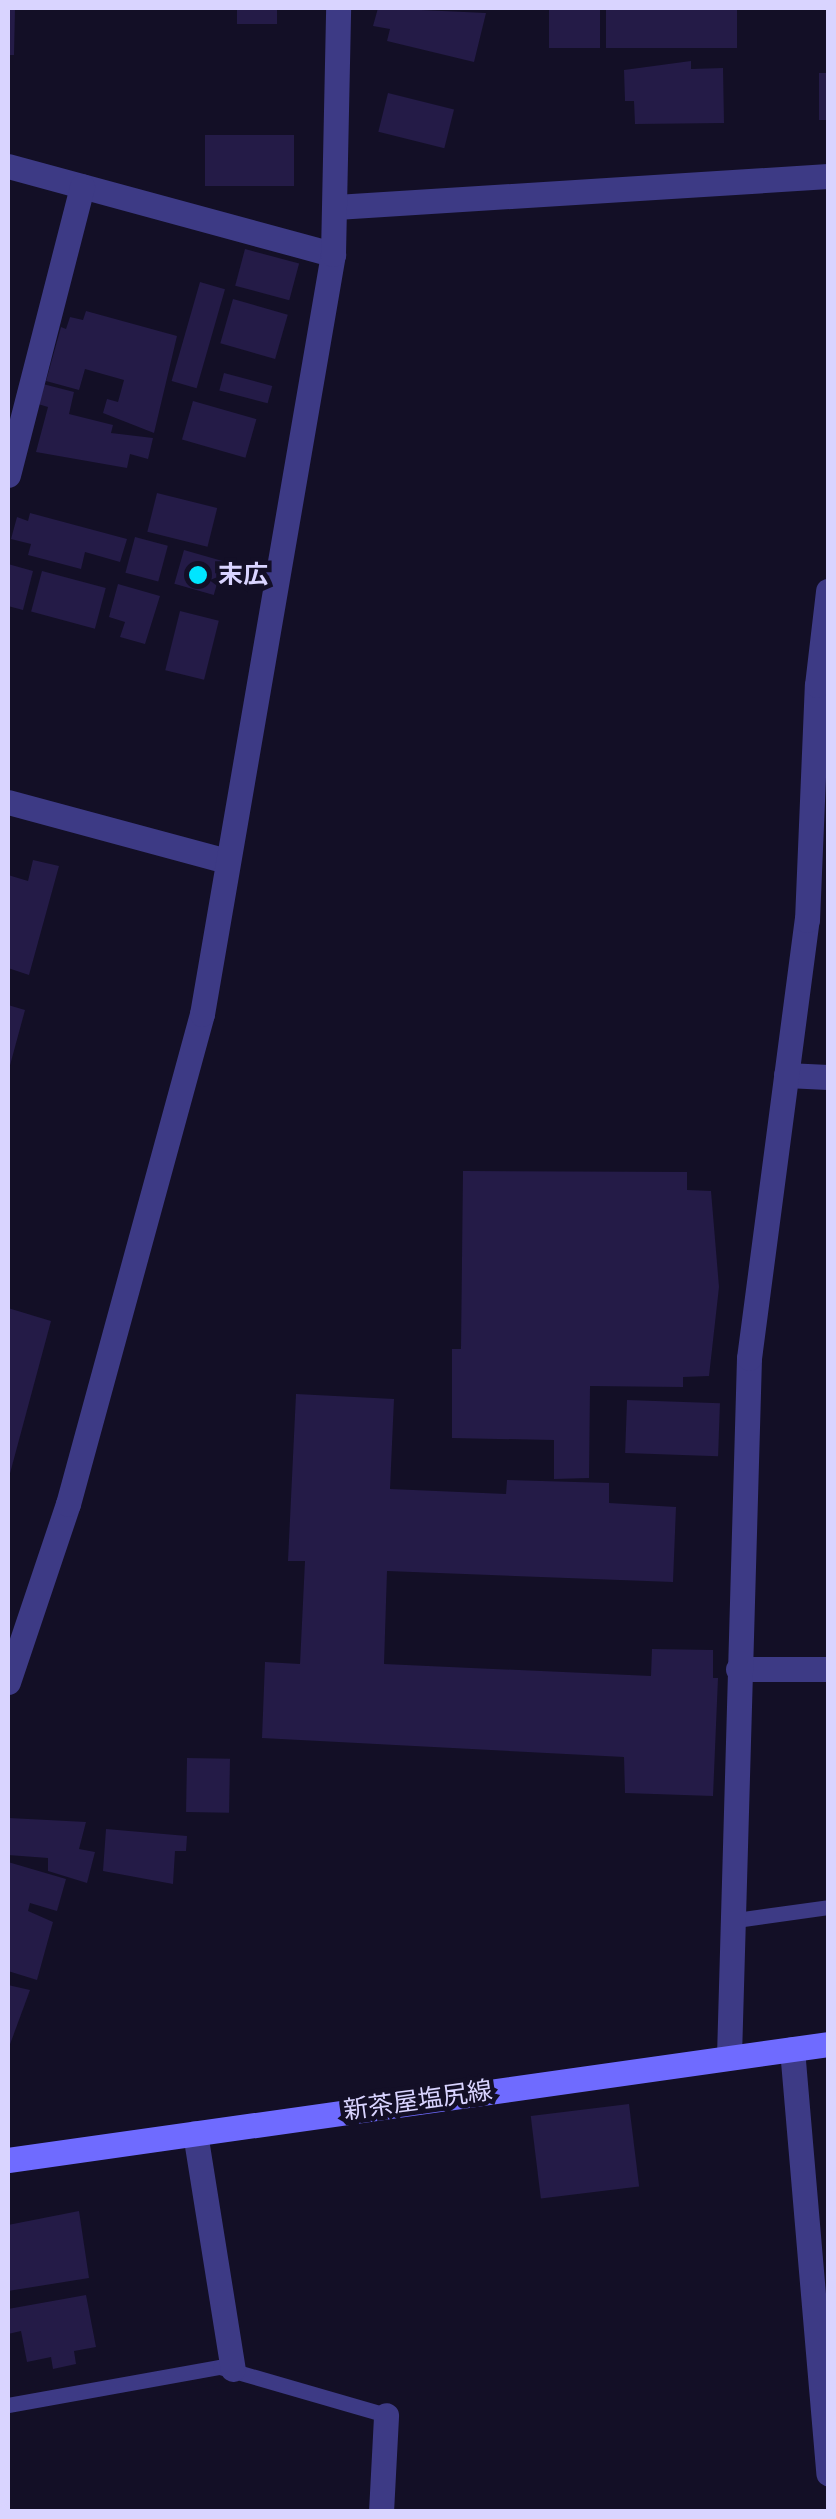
<!DOCTYPE html>
<meta charset="utf-8">
<style>
body{margin:0}
#map{position:relative;width:836px;height:2519px;overflow:hidden;background:#130f26;font-family:Poppins,"Noto Sans JP",sans-serif}
div>[style]{position:absolute}
.building>*{inset:0;background:#241b47;transform-origin:0 0}
.service>*{height:15px;margin:-7.5px;padding:0 7.5px;transform-origin:7.5px;border-radius:7.5px;background:#3d3a85}
.minor>*{height:25px;margin:-12.5px;padding:0 12.5px;transform-origin:12.5px;border-radius:12.5px;background:#3d3a85}
.secondary>*{height:25px;margin:-12.5px;padding:0 12.5px;transform-origin:12.5px;border-radius:12.5px;background:#6f6bff}
.dots>*{width:28px;height:28px;translate:-50% -50%;box-sizing:border-box;border:5px solid #130f26;border-radius:50%}
span{translate:-50% -50%;white-space:nowrap;text-align:center;line-height:1.15;-webkit-text-stroke:9px #130f26;paint-order:stroke}
.poi-label{font-size:25px;color:#d9d4ff;font-weight:700}
.left{translate:0 -50%;text-align:left}
.street-label{font-size:25px;color:#d9d4ff}
.frame{position:absolute;inset:0;border:10px solid #d9d4ff;pointer-events:none}
</style>
<div id="map">
<div class="building">
<div style="clip-path:polygon(8px 8px,15px 8px,14px 55px,8px 55px)"></div>
<div style="left:237px;top:8px;width:40px;height:16px"></div>
<div style="clip-path:polygon(378px 8px,486px 13px,474px 62px,387px 41px,390px 29px,373px 26px)"></div>
<div style="left:549px;top:8px;width:51px;height:40px"></div>
<div style="left:606px;top:8px;width:131px;height:40px"></div>
<div style="clip-path:polygon(691px 61px,691px 69px,723px 68px,724px 123px,635px 124px,634px 101px,625px 101px,624px 70px)"></div>
<div style="left:819px;top:73px;width:9px;height:47px"></div>
<div style="left:388px;top:93px;width:68px;height:40px;rotate:14deg"></div>
<div style="left:205px;top:135px;width:89px;height:51px"></div>
<div style="left:245px;top:249px;width:56px;height:38px;rotate:15deg"></div>
<div style="left:200px;top:282px;width:26px;height:103px;rotate:16deg"></div>
<div style="left:233px;top:299px;width:57px;height:46px;rotate:16deg"></div>
<div style="clip-path:polygon(86px 311px,177px 336px,154px 433px,103px 413px,107px 399px,118px 402px,124px 380px,85px 369px,79px 390px,46px 381px,61px 327px,66px 329px,70px 317px,83px 320px)"></div>
<div style="left:224px;top:373px;width:50px;height:18px;rotate:15deg"></div>
<div style="clip-path:polygon(43px 384px,74px 392px,69px 414px,113px 425px,111px 433px,153px 438px,148px 459px,130px 454px,127px 468px,36px 452px,48px 407px,38px 404px)"></div>
<div style="left:193px;top:401px;width:66px;height:40px;rotate:16deg"></div>
<div style="left:157px;top:493px;width:62px;height:40px;rotate:14deg"></div>
<div style="clip-path:polygon(30px 513px,127px 539px,120px 562px,85px 552px,81px 569px,28px 555px,31px 544px,11px 539px,17px 517px,28px 521px)"></div>
<div style="left:135px;top:537px;width:34px;height:37px;rotate:15deg"></div>
<div style="left:184px;top:550px;width:41px;height:35px;rotate:16deg"></div>
<div style="clip-path:polygon(8px 564px,33px 571px,23px 610px,8px 606px)"></div>
<div style="left:42px;top:571px;width:66px;height:42px;rotate:15deg"></div>
<div style="clip-path:polygon(118px 584px,160px 596px,145px 644px,120px 637px,125px 622px,109px 617px)"></div>
<div style="left:180px;top:611px;width:40px;height:61px;rotate:14deg"></div>
<div style="clip-path:polygon(33px 860px,59px 866px,29px 975px,8px 968px,8px 875px,28px 881px)"></div>
<div style="clip-path:polygon(8px 1005px,25px 1010px,9px 1069px,8px 1069px)"></div>
<div style="clip-path:polygon(463px 1171px,687px 1172px,687px 1190px,711px 1191px,719px 1287px,709px 1376px,683px 1377px,683px 1387px,590px 1386px,589px 1478px,554px 1479px,554px 1440px,452px 1438px,452px 1349px,461px 1349px)"></div>
<div style="clip-path:polygon(8px 1308px,51px 1321px,9px 1477px,8px 1477px)"></div>
<div style="clip-path:polygon(296px 1394px,394px 1399px,390px 1489px,506px 1494px,507px 1480px,609px 1483px,609px 1503px,676px 1507px,673px 1582px,387px 1571px,384px 1664px,651px 1676px,652px 1649px,713px 1650px,713px 1678px,718px 1678px,713px 1796px,625px 1793px,624px 1757px,262px 1738px,265px 1662px,300px 1664px,305px 1561px,288px 1561px)"></div>
<div style="left:627px;top:1400px;width:93px;height:53px;rotate:2deg"></div>
<div style="left:187px;top:1758px;width:43px;height:54px;rotate:1deg"></div>
<div style="clip-path:polygon(9px 1818px,86px 1822px,79px 1849px,95px 1852px,87px 1883px,48px 1871px,48px 1858px,8px 1855px)"></div>
<div style="clip-path:polygon(106px 1829px,187px 1836px,186px 1851px,175px 1851px,173px 1884px,103px 1871px)"></div>
<div style="clip-path:polygon(8px 1862px,66px 1879px,57px 1911px,30px 1903px,28px 1911px,53px 1922px,37px 1980px,8px 1971px)"></div>
<div style="clip-path:polygon(8px 1985px,30px 1990px,9px 2047px,8px 2047px)"></div>
<div style="left:629px;top:2104px;width:83px;height:99px;rotate:83deg"></div>
<div style="clip-path:polygon(79px 2211px,89px 2278px,8px 2291px,8px 2225px)"></div>
<div style="clip-path:polygon(86px 2295px,96px 2347px,74px 2351px,76px 2364px,53px 2369px,51px 2357px,27px 2362px,21px 2331px,8px 2334px,8px 2309px)"></div>
</div>
<div class="service">
<div style="left:729px;top:1921px;width:100px;rotate:-8deg"></div>
<div style="left:8px;top:2405px;width:215px;rotate:-10.2deg"></div>
<div style="left:220px;top:2367px;width:173px;rotate:16.1deg"></div>
</div>
<div class="minor">
<div style="left:8px;top:166px;width:337px;rotate:15.2deg"></div>
<div style="left:336px;top:207px;width:493px;rotate:-3.6deg"></div>
<div style="left:8px;top:475px;width:298px;rotate:-75.6deg"></div>
<div style="left:8px;top:802px;width:227px;rotate:15.1deg"></div>
<div style="left:786px;top:1075px;width:42px;rotate:2.7deg"></div>
<div style="left:738px;top:1669px;width:90px"></div>
<div style="left:8px;top:1682px;width:188px;rotate:-71.4deg"></div>
<div style="left:68px;top:1504px;width:508px;rotate:-74.71deg"></div>
<div style="left:202px;top:1014px;width:771px;rotate:-80.22deg"></div>
<div style="left:333px;top:254px;width:246px;rotate:-88.8deg"></div>
<div style="left:792px;top:2049px;width:426px;rotate:85.1deg"></div>
<div style="left:729px;top:2056px;width:698px;rotate:-88.36deg"></div>
<div style="left:749px;top:1358px;width:442px;rotate:-82.5deg"></div>
<div style="left:807px;top:920px;width:235px;rotate:-87.6deg"></div>
<div style="left:817px;top:685px;width:95px;rotate:-83.3deg"></div>
<div style="left:195px;top:2133px;width:239px;rotate:80.9deg"></div>
<div style="left:381px;top:2512px;width:97px;rotate:-87deg"></div>
</div>
<div class="secondary">
<div style="left:8px;top:2160px;width:828px;rotate:-8.05deg"></div>
</div>
<div class="dots">
<div style="left:198px;top:575px;background:#00e5ff"></div>
</div>
<div class="poi-label">
<span class="left" style="left:218px;top:575px">末広</span>
</div>
<div class="street-label">
<span style="left:418px;top:2101px;rotate:-8deg">新茶屋塩尻線</span>
</div>
<div class="frame"></div>
</div>
